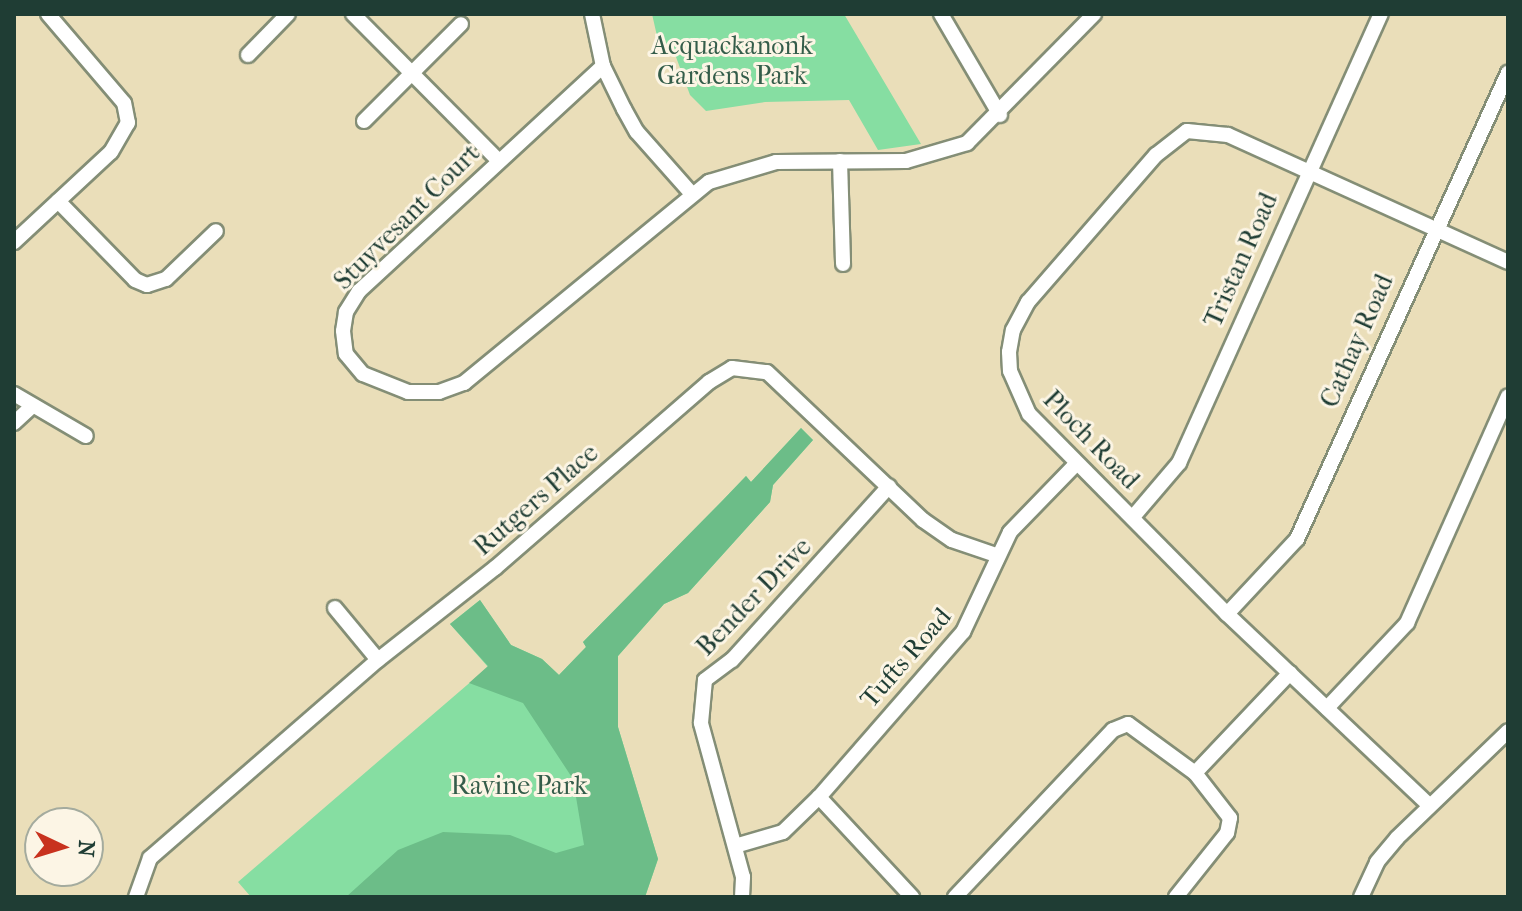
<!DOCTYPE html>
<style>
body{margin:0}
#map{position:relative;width:1522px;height:911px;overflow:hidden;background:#eadeb9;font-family:"IM FELL French Canon",serif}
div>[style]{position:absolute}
.green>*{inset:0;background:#86dea2}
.forest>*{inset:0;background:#6cbd88}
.roads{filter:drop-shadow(2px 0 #848e76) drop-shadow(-2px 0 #848e76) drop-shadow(0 2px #848e76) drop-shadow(0 -2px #848e76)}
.minor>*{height:14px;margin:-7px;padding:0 7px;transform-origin:7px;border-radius:7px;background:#fff}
span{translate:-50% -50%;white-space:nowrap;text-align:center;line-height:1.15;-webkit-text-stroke:6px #fcf5e5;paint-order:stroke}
.park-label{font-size:26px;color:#345d4a}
.street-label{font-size:26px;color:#1f3d34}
.frame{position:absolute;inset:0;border:16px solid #1f3d34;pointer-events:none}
.north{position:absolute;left:24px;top:807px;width:80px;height:80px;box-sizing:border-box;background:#fcf5e5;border:2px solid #a4ab9e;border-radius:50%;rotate:94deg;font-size:22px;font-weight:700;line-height:32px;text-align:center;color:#1f3d34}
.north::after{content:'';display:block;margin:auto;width:28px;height:36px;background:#c8321e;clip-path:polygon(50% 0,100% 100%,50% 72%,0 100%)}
</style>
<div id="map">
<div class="green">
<div style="clip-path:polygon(652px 14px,844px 14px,921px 144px,878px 150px,849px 100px,765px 102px,706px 111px,690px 95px,676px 57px,657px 36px)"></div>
<div style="clip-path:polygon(801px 428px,813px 440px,773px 485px,770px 502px,688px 593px,664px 604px,618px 656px,618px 727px,658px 859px,645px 897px,251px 897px,238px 882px,488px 667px,450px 624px,480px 600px,511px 645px,542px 659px,559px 675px,586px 647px,583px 642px,723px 500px,746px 476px,751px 482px)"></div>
</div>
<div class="forest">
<div style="clip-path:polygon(801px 428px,813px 440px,773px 485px,770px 502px,688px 593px,664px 604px,618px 656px,618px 727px,658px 859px,645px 897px,346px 897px,398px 850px,443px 832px,510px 835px,556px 853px,584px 845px,573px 779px,523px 703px,469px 683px,488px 666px,450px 624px,480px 600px,511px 645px,542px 659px,559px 675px,586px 647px,583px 642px,723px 500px,746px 476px,751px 482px)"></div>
</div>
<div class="roads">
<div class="minor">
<div style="left:353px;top:14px;width:207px;rotate:45.2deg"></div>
<div style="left:592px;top:14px;width:53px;rotate:78.1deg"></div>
<div style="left:603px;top:66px;width:48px;rotate:64deg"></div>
<div style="left:624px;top:109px;width:26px;rotate:61deg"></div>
<div style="left:637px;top:132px;width:81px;rotate:48.5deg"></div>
<div style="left:941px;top:14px;width:117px;rotate:59.7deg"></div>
<div style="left:248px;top:55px;width:57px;rotate:-45.7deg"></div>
<div style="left:603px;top:66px;width:332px;rotate:137.3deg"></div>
<div style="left:359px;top:291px;width:25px;rotate:122deg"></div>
<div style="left:346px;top:312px;width:19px;rotate:99deg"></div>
<div style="left:343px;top:331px;width:23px;rotate:83deg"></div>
<div style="left:346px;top:354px;width:26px;rotate:50deg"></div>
<div style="left:363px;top:374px;width:48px;rotate:21.8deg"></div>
<div style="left:408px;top:392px;width:31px"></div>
<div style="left:439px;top:392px;width:27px;rotate:-20deg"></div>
<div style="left:464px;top:383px;width:317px;rotate:-39.4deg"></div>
<div style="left:709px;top:182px;width:70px;rotate:-16.6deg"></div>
<div style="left:776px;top:162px;width:130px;rotate:-0.4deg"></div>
<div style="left:906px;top:161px;width:64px;rotate:-16.4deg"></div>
<div style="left:967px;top:143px;width:181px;rotate:-45.4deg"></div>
<div style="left:364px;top:121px;width:137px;rotate:-45deg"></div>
<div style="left:840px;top:161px;width:103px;rotate:88.3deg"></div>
<div style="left:58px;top:201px;width:110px;rotate:45.7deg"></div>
<div style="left:135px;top:280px;width:13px;rotate:23deg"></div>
<div style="left:147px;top:285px;width:20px;rotate:-18deg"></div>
<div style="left:166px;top:279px;width:69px;rotate:-43.8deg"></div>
<div style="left:14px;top:242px;width:132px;rotate:-42.9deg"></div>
<div style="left:111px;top:152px;width:34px;rotate:-60deg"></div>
<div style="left:128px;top:123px;width:20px;rotate:-101deg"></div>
<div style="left:124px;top:103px;width:117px;rotate:-130.5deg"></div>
<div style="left:14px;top:394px;width:83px;rotate:30.3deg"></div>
<div style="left:14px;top:423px;width:23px;rotate:-43deg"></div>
<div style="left:1133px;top:517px;width:71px;rotate:-49.6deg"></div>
<div style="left:1179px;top:463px;width:492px;rotate:-65.8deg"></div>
<div style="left:335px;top:608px;width:67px;rotate:50.4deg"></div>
<div style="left:1227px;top:614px;width:103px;rotate:-47deg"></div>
<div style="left:1297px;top:539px;width:512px;rotate:-65.64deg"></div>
<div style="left:1327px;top:708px;width:117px;rotate:-46.7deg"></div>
<div style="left:1407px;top:623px;width:248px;rotate:-66deg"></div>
<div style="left:1195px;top:773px;width:138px;rotate:-46.5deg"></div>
<div style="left:819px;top:797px;width:137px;rotate:47.1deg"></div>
<div style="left:1429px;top:805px;width:278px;rotate:-136.6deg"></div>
<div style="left:1227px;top:614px;width:281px;rotate:-134.7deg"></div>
<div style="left:1029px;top:414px;width:47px;rotate:-113.8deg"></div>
<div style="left:1010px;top:371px;width:19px;rotate:-93deg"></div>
<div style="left:1009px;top:352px;width:22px;rotate:-80deg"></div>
<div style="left:1013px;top:330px;width:32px;rotate:-62deg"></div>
<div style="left:1028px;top:302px;width:195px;rotate:-49deg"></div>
<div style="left:1156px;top:155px;width:39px;rotate:-38deg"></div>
<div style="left:1187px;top:131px;width:41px;rotate:5.6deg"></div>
<div style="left:1228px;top:135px;width:307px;rotate:24.4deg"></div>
<div style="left:735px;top:846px;width:50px;rotate:-16.3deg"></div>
<div style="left:783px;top:832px;width:50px;rotate:-44.2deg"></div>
<div style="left:819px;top:797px;width:219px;rotate:-48.9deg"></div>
<div style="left:963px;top:632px;width:110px;rotate:-64.8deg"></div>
<div style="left:1010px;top:532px;width:95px;rotate:-45.9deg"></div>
<div style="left:136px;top:897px;width:41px;rotate:-70.3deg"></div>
<div style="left:150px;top:858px;width:302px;rotate:-41deg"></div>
<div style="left:378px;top:660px;width:149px;rotate:-38.2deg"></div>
<div style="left:495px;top:568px;width:284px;rotate:-41deg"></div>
<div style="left:709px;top:382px;width:27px;rotate:-31deg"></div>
<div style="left:732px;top:368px;width:35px;rotate:7deg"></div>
<div style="left:767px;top:372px;width:215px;rotate:43.5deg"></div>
<div style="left:923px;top:520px;width:35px;rotate:35deg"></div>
<div style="left:952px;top:540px;width:46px;rotate:18.8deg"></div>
<div style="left:742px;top:897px;width:20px;rotate:-87deg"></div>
<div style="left:743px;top:877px;width:160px;rotate:-105.3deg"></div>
<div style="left:701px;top:723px;width:43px;rotate:-84.7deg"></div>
<div style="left:705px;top:680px;width:34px;rotate:-37deg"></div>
<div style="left:732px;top:660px;width:234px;rotate:-47.9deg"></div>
<div style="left:955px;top:897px;width:230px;rotate:-46.6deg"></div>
<div style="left:1113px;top:730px;width:16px;rotate:-22deg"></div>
<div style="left:1128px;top:724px;width:83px;rotate:36.2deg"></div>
<div style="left:1195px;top:773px;width:57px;rotate:52.1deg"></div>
<div style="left:1230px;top:818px;width:15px;rotate:101deg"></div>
<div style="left:1227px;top:833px;width:82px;rotate:128.6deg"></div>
<div style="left:1361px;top:897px;width:38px;rotate:-65deg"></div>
<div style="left:1377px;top:862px;width:31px;rotate:-50deg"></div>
<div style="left:1397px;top:838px;width:154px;rotate:-43.9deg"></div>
</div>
</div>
<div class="park-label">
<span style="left:732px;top:61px">Acquackanonk<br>Gardens Park</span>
<span style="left:519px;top:786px">Ravine Park</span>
</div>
<div class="street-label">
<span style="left:407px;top:217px;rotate:-45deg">Stuyvesant Court</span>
<span style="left:1241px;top:260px;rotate:-66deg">Tristan Road</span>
<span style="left:1357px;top:341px;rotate:-66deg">Cathay Road</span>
<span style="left:1091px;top:440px;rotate:46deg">Ploch Road</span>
<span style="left:536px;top:500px;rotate:-41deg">Rutgers Place</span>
<span style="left:754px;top:597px;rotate:-46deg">Bender Drive</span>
<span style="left:906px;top:658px;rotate:-49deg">Tufts Road</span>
</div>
<div class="frame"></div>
<div class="north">N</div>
</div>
